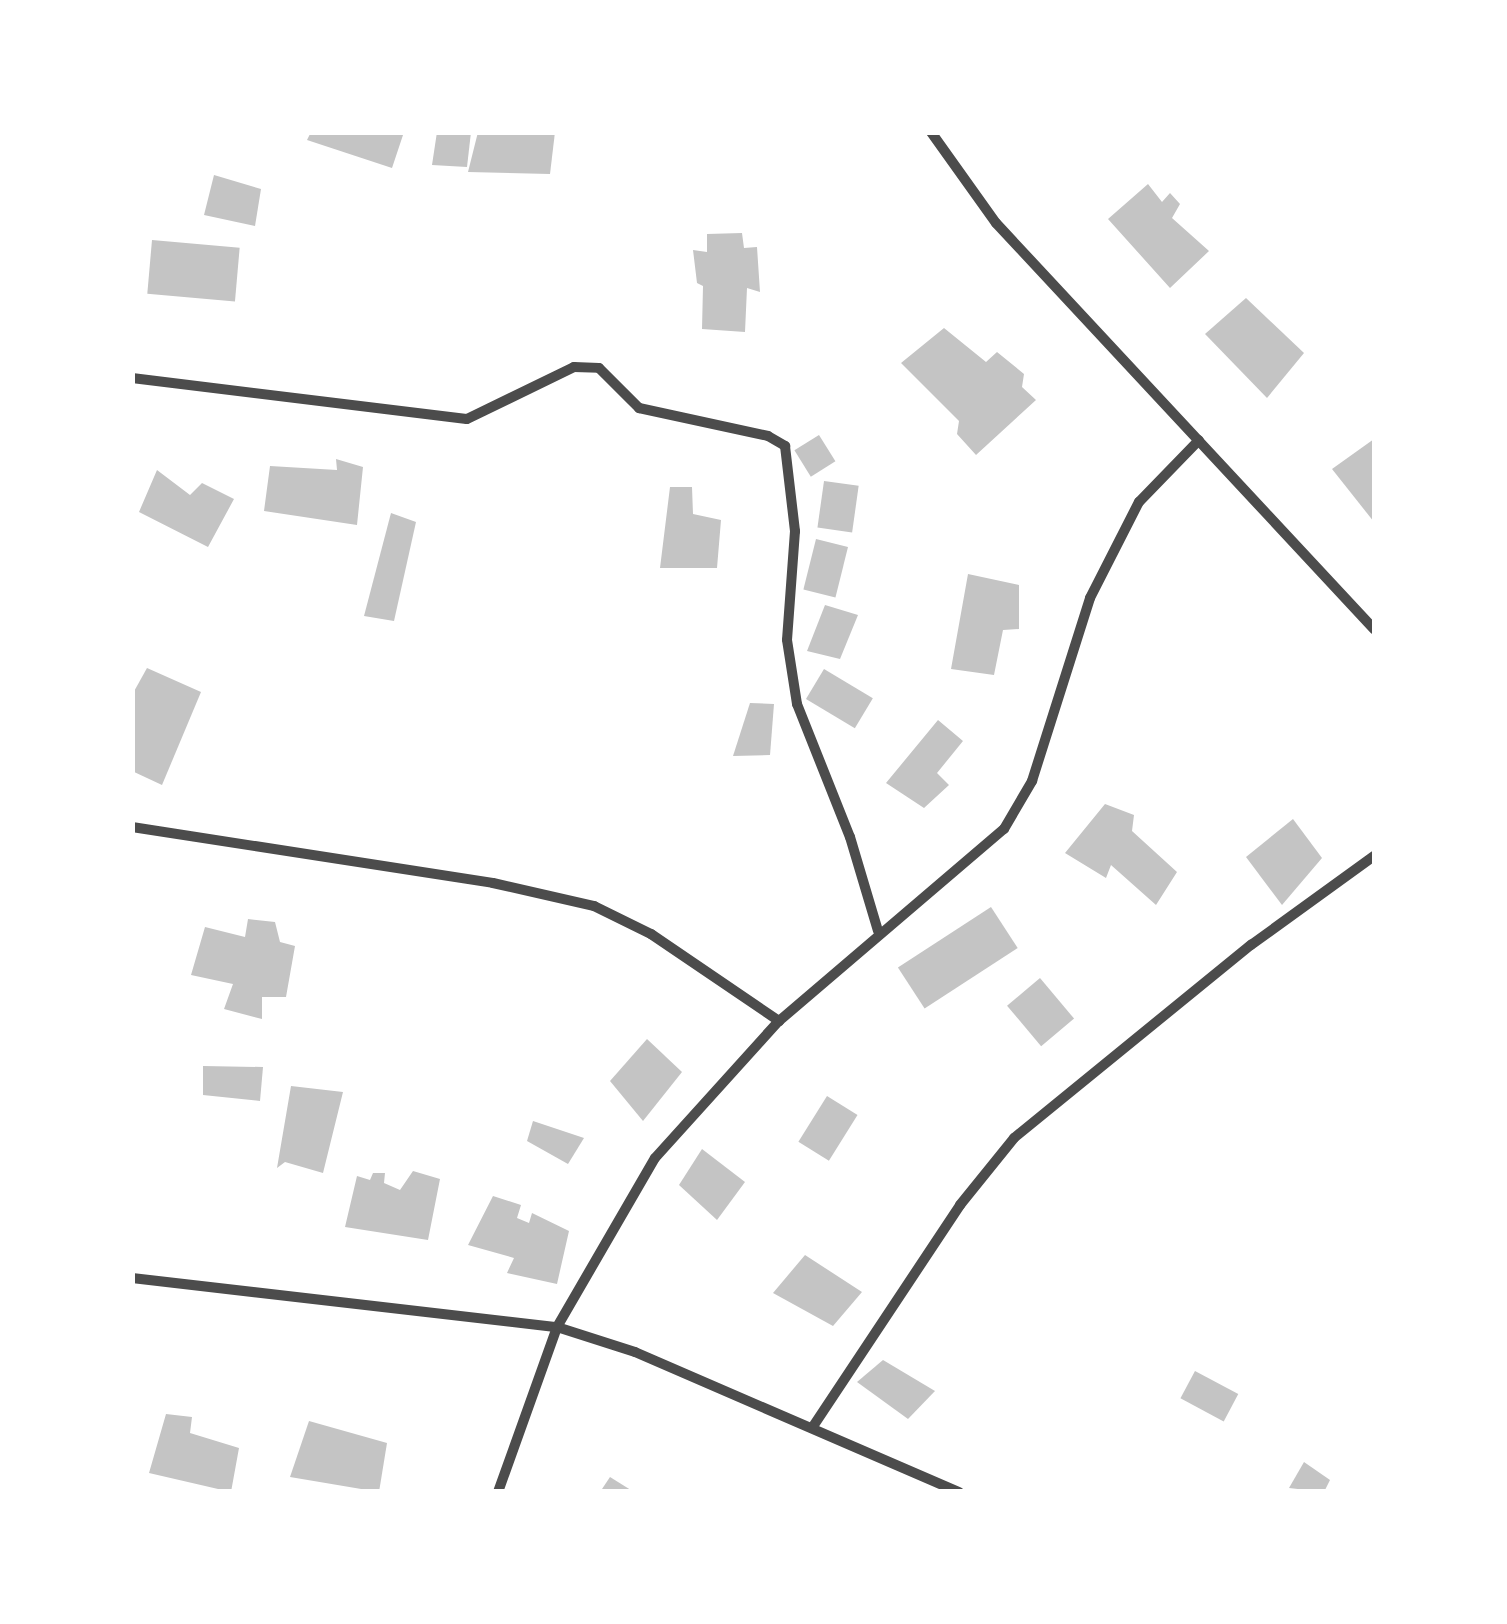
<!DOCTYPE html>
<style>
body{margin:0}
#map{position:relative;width:1507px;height:1624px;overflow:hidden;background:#fff;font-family:Merriweather,serif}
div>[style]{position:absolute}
.building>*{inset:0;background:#c4c4c4;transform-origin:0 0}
.minor>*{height:10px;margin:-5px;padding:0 5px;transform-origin:5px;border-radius:5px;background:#4c4c4c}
span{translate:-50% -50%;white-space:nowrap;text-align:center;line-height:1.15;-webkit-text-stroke:10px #fff;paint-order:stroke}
.frame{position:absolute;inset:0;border:135px solid #fff;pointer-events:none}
</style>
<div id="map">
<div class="building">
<div style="clip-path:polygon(311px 132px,404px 132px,392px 168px,307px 140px)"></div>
<div style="clip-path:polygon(437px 132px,471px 132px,467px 167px,432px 165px)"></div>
<div style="clip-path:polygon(478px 132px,555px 132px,550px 174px,468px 172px)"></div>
<div style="clip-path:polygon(214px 175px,261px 189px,255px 226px,204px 215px)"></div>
<div style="clip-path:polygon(1148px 184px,1162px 202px,1170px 193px,1180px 204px,1172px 218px,1209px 251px,1170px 288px,1108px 219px)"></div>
<div style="clip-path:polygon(742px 233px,744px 248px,757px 247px,760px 292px,747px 288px,745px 332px,702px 329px,703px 286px,697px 283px,693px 250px,707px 252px,707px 234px)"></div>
<div style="left:152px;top:240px;width:88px;height:54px;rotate:5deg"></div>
<div style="clip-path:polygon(1246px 298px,1304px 353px,1267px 398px,1205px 334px)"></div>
<div style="clip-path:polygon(944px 328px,986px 362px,997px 352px,1024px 374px,1022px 387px,1036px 400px,976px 455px,957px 434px,959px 421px,901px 363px)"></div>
<div style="left:819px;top:435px;width:31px;height:29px;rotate:58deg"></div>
<div style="clip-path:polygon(1374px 439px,1374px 522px,1332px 469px)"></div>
<div style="clip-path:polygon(336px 459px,363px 467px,357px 525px,264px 511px,270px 466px,337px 470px)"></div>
<div style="clip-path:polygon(157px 470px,190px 495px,202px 483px,234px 499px,208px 547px,139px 512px)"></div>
<div style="left:824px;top:481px;width:35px;height:47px;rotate:8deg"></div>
<div style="clip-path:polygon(670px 487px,692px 487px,693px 514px,721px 520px,717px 568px,660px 568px)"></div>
<div style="clip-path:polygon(391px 513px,416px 522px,394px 621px,364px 616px)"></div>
<div style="left:816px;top:539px;width:33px;height:52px;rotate:14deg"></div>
<div style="clip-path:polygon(968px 574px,1019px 585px,1019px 629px,1003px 630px,994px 675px,951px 669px)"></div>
<div style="clip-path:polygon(825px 605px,858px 615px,840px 659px,807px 651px)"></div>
<div style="clip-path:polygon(147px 668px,201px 692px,162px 785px,132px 771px,132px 695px)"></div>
<div style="left:824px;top:669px;width:57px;height:35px;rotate:31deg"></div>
<div style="clip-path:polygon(750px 703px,774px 704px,770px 755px,733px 756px)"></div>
<div style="clip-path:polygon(938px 720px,963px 741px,937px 773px,949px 785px,924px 808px,886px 783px)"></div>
<div style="clip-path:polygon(1105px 804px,1134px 815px,1132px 831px,1177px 872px,1156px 905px,1111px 865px,1106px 878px,1065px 853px)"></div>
<div style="clip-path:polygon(1293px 819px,1322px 858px,1282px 905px,1246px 857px)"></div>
<div style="left:991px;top:907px;width:49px;height:111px;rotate:57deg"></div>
<div style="clip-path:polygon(248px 919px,275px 922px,280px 942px,295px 946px,286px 997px,262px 997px,262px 1019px,224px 1009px,233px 984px,191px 975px,205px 927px,245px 937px)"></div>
<div style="left:1040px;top:978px;width:53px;height:43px;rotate:50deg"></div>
<div style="clip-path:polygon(647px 1039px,682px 1072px,643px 1121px,610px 1081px)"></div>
<div style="clip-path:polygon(203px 1066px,263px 1067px,260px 1101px,203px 1095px)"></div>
<div style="clip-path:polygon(291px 1086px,343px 1092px,323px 1173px,285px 1162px,277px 1168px)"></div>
<div style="left:827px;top:1096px;width:36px;height:54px;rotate:32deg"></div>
<div style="clip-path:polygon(533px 1121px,584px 1138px,568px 1164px,527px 1141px)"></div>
<div style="clip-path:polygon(702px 1149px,745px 1182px,717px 1220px,679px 1185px)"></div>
<div style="clip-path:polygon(413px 1171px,440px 1179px,428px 1240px,345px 1227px,357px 1176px,370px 1180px,373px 1173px,385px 1173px,384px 1183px,400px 1190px)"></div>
<div style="clip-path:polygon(493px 1196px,521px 1205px,517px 1218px,529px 1223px,532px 1213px,569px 1231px,557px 1284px,507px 1273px,514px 1258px,468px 1245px)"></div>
<div style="clip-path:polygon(805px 1255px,862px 1292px,833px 1326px,773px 1293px)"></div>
<div style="clip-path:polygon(883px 1360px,935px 1391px,908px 1419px,857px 1382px)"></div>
<div style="left:1195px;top:1371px;width:49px;height:31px;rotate:28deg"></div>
<div style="clip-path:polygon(166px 1414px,192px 1417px,190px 1433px,239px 1448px,231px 1492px,149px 1473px)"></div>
<div style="clip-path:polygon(309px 1421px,387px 1443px,379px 1492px,290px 1477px)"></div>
<div style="clip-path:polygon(1304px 1462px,1330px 1480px,1324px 1492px,1289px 1488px)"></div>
<div style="clip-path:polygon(610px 1477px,634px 1492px,600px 1492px)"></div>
</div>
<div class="minor">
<div style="left:931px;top:132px;width:112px;rotate:54.5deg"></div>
<div style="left:996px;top:223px;width:555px;rotate:47.05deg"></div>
<div style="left:132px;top:378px;width:337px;rotate:7deg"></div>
<div style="left:467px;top:419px;width:119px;rotate:-25.9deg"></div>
<div style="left:574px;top:367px;width:25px;rotate:2deg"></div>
<div style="left:599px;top:368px;width:57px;rotate:45deg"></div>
<div style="left:639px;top:408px;width:132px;rotate:12.2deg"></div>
<div style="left:768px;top:436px;width:20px;rotate:30deg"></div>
<div style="left:785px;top:446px;width:86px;rotate:83.3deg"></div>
<div style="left:795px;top:531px;width:109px;rotate:94.2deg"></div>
<div style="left:787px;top:640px;width:65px;rotate:81.1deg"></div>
<div style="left:797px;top:704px;width:143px;rotate:68.3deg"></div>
<div style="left:850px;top:837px;width:98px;rotate:73.4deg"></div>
<div style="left:132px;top:827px;width:365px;rotate:8.8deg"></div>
<div style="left:493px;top:883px;width:104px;rotate:12.8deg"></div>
<div style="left:594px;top:906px;width:64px;rotate:26.2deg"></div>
<div style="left:651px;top:934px;width:155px;rotate:34.2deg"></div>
<div style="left:132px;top:1278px;width:428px;rotate:6.6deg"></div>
<div style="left:557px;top:1327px;width:82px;rotate:17.8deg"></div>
<div style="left:635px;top:1352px;width:353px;rotate:23.4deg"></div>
<div style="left:812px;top:1428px;width:268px;rotate:-56.4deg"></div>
<div style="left:960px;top:1205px;width:86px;rotate:-51.1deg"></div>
<div style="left:1014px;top:1138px;width:306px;rotate:-39.2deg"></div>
<div style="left:1251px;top:945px;width:152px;rotate:-35.9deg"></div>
<div style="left:498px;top:1492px;width:175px;rotate:-70.3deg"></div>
<div style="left:557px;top:1327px;width:195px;rotate:-59.9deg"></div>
<div style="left:655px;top:1158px;width:185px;rotate:-47.9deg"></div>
<div style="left:779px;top:1021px;width:296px;rotate:-40.5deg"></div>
<div style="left:1004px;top:829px;width:56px;rotate:-59.7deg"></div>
<div style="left:1032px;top:781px;width:192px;rotate:-72.4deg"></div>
<div style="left:1090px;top:598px;width:108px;rotate:-63deg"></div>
<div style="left:1139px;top:502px;width:86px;rotate:-45.9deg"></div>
</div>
<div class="frame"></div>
</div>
